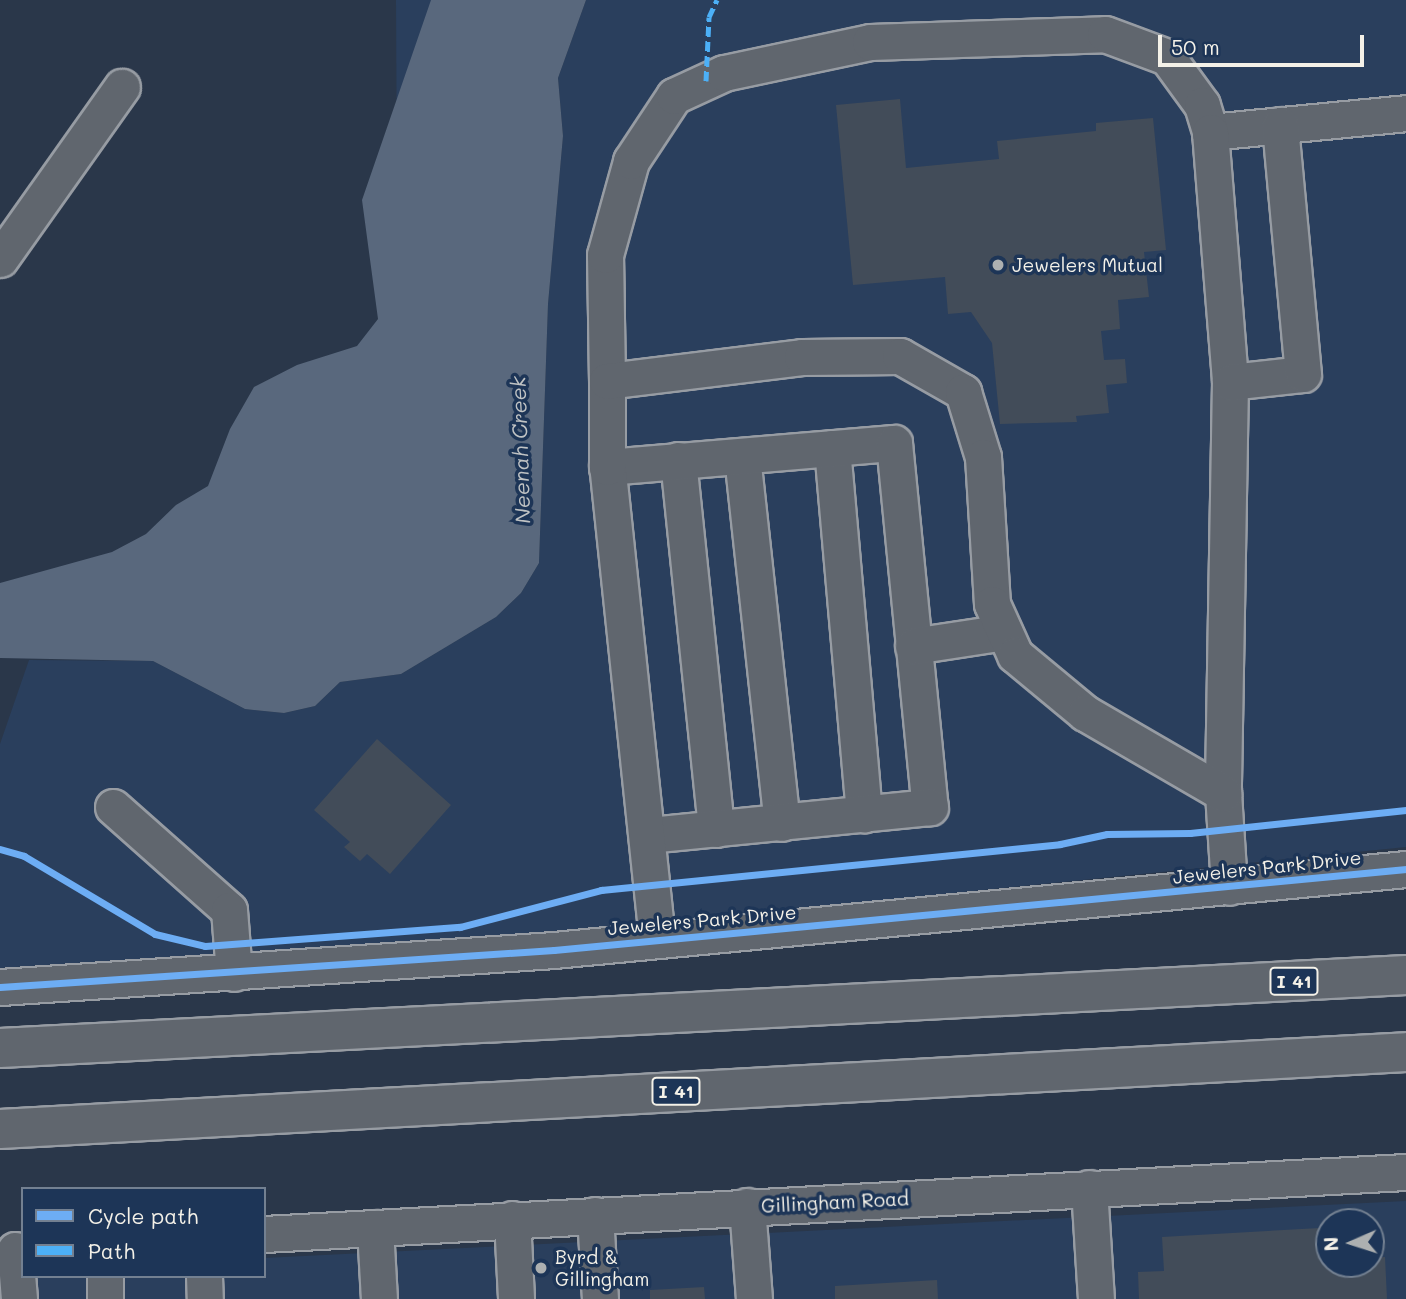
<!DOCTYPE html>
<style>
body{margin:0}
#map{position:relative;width:1406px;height:1299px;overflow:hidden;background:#2a374a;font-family:Mali,sans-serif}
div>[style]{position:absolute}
.built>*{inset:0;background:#2a3f5d}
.water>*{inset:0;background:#59687d}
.building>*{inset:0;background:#424c59}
.roads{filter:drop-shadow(2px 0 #979ca3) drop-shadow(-2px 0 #979ca3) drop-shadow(0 2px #979ca3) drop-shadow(0 -2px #979ca3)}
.minor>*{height:35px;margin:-17.5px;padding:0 17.5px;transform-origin:17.5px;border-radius:17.5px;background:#60666e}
.highway>*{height:38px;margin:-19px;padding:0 19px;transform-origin:19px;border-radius:19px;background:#60666e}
.quiet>*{height:5px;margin-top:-2.5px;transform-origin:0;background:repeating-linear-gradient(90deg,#4cb0f7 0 10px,transparent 0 15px)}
.cycleway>*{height:7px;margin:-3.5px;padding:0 3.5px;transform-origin:3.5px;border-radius:3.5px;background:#6dadf4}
.dots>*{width:19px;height:19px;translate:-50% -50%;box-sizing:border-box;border:4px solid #1d3557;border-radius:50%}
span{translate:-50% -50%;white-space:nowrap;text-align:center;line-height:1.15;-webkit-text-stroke:7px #1d3557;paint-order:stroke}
.shield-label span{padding:2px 5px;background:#1d3557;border:2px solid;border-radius:5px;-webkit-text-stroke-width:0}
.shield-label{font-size:18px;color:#f4f1e8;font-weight:700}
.poi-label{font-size:19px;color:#f4f1e8}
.left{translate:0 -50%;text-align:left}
.street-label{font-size:19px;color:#f4f1e8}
.water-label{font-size:21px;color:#c0c3c4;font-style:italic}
.legend{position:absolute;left:21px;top:1187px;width:245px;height:91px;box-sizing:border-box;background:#1d3557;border:2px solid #738091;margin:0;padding:9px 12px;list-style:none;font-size:21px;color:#f4f1e8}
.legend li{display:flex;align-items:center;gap:14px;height:35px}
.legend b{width:35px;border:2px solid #738091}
.north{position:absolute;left:1315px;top:1208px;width:70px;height:70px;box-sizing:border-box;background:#1d3557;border:2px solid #738091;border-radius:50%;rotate:267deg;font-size:19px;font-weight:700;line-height:28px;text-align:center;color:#f4f1e8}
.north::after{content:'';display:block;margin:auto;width:24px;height:32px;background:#adb0b1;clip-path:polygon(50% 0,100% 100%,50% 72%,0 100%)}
.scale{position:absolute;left:1158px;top:35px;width:206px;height:32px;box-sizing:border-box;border:4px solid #f4f1e8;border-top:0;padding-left:9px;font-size:21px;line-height:24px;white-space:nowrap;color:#f4f1e8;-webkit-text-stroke:5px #1d3557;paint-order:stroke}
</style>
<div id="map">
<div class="built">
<div style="clip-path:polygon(396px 0,503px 0,397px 186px)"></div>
<div style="clip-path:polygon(586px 0,1406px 0,1406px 847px,601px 929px,0 968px,0 744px,29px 660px,153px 661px,245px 709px,284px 713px,315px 706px,340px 682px,401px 674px,496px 617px,521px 593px,539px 563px,548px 304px,563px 136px,558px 78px)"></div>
<div style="clip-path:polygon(evenodd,1406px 1201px,1406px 1299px,0 1299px,0 1273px,264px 1276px,264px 1258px,1406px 1201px,1329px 1222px,1371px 1222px,1371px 1264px,1329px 1264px,1329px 1222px)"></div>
</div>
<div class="water">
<div style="clip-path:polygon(431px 0,586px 0,558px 78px,563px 136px,548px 304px,539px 563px,521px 593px,496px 617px,401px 674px,340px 682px,315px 706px,284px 713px,245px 709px,153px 661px,0 658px,0 583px,112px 552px,146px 534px,176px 505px,208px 486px,230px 429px,254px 387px,297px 365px,357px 346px,378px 319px,362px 200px)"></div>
</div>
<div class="building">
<div style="clip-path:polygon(900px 99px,906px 168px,999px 159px,997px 141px,1096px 131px,1096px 123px,1153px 118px,1166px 250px,1144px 252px,1149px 297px,1118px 300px,1120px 329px,1101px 331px,1104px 360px,1125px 359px,1127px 383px,1106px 385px,1109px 413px,1076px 416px,1077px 422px,1000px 424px,992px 343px,971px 312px,948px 314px,945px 277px,853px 285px,836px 105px)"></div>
<div style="clip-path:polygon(377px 739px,451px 805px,390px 874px,367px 854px,360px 861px,344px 847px,350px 842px,314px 810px)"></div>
<div style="clip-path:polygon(1320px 1228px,1321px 1261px,1371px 1264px,1371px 1258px,1385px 1257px,1387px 1299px,1139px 1299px,1138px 1272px,1164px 1271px,1162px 1237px)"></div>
<div style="clip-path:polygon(937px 1280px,938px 1299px,835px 1299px,835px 1286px)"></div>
<div style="clip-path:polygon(704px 1287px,705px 1299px,650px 1299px,650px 1290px)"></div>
</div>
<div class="roads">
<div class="minor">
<div style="left:1210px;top:132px;width:197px;rotate:-5.5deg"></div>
<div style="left:0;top:259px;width:211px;rotate:-54.7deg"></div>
<div style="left:607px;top:381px;width:126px;rotate:-90.9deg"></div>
<div style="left:605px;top:255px;width:98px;rotate:-74.5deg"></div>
<div style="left:631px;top:161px;width:78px;rotate:-56.5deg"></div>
<div style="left:674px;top:96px;width:55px;rotate:-24.7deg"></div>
<div style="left:724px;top:73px;width:149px;rotate:-12deg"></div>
<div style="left:870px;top:42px;width:235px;rotate:-1.9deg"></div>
<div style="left:1105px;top:34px;width:66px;rotate:20.4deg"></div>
<div style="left:1167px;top:57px;width:59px;rotate:53.9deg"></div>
<div style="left:1202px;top:105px;width:28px;rotate:73deg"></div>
<div style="left:1210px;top:132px;width:251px;rotate:85.4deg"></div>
<div style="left:1230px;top:382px;width:411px;rotate:91deg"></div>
<div style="left:1223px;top:793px;width:94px;rotate:86.3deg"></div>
<div style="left:1230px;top:382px;width:73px;rotate:-6.3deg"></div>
<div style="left:1303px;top:374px;width:250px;rotate:-95.3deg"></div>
<div style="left:832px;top:448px;width:368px;rotate:85deg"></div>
<div style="left:742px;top:456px;width:369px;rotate:83.8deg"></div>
<div style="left:678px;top:460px;width:371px;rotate:84.1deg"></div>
<div style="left:607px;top:467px;width:288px;rotate:-4.8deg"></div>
<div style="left:894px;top:443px;width:366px;rotate:84.4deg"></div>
<div style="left:930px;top:807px;width:284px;rotate:174.3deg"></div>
<div style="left:913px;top:646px;width:92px;rotate:-8.7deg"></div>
<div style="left:113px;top:807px;width:155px;rotate:41.6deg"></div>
<div style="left:229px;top:910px;width:63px;rotate:85.5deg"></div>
<div style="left:657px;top:939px;width:475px;rotate:-96deg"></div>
<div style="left:607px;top:467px;width:86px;rotate:-90deg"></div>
<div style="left:607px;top:381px;width:196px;rotate:-7deg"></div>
<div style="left:802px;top:357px;width:98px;rotate:-0.6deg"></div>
<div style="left:900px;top:356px;width:73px;rotate:29.7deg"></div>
<div style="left:963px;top:392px;width:68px;rotate:72.9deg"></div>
<div style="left:983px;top:457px;width:147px;rotate:86.5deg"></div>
<div style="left:992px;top:604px;width:56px;rotate:65.7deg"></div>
<div style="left:1015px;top:655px;width:91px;rotate:39.6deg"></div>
<div style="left:1085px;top:713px;width:160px;rotate:30.1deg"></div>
<div style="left:0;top:987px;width:555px;rotate:-3.82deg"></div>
<div style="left:554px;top:950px;width:856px;rotate:-5.43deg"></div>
<div style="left:1089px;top:1188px;width:111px;rotate:86.4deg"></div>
<div style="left:747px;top:1206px;width:93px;rotate:85.7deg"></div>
<div style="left:595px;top:1215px;width:84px;rotate:86.6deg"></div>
<div style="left:512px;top:1219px;width:80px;rotate:87.1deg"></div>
<div style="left:375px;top:1228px;width:71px;rotate:86.8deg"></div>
<div style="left:264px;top:1234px;width:1144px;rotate:-3.11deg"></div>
<div style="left:15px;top:1250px;width:49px;rotate:85.3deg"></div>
<div style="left:105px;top:1276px;width:23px;rotate:90deg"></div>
<div style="left:204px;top:1276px;width:23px;rotate:88deg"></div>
</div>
<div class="highway">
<div style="left:0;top:1048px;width:1408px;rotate:-2.97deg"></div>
<div style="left:0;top:1129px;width:1408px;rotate:-3.13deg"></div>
</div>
</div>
<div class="quiet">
<div style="left:706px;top:81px;width:64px;rotate:-87.3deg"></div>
<div style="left:709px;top:17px;width:19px;rotate:-65deg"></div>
</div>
<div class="cycleway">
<div style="left:0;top:849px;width:25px;rotate:16deg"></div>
<div style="left:24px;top:856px;width:152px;rotate:30.8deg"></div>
<div style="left:155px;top:934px;width:51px;rotate:13.5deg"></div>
<div style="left:205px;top:946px;width:256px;rotate:-4.3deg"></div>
<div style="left:460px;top:927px;width:146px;rotate:-14.7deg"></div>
<div style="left:601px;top:890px;width:461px;rotate:-5.7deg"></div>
<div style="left:1060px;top:844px;width:48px;rotate:-12deg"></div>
<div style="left:1107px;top:834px;width:83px;rotate:-0.7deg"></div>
<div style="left:1190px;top:833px;width:217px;rotate:-6.1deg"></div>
<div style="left:0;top:987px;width:555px;rotate:-3.82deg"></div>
<div style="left:554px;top:950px;width:856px;rotate:-5.43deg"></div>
</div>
<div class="dots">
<div style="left:998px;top:265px;background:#adb0b1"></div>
<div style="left:541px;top:1268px;background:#adb0b1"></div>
</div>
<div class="shield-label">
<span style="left:1294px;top:981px">I 41</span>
<span style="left:676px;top:1091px">I 41</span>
</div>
<div class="poi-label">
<span class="left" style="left:1012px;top:265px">Jewelers Mutual</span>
<span class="left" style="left:555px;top:1268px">Byrd &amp;<br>Gillingham</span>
</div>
<div class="street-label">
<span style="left:1267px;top:867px;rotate:-6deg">Jewelers Park Drive</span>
<span style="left:702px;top:920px;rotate:-5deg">Jewelers Park Drive</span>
<span style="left:835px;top:1202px;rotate:-3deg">Gillingham Road</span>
</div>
<div class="water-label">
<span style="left:520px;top:450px;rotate:-92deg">Neenah Creek</span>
</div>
<ul class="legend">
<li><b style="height:9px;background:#6dadf4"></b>Cycle path</li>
<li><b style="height:9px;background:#4cb0f7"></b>Path</li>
</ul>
<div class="north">N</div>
<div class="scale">50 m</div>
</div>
